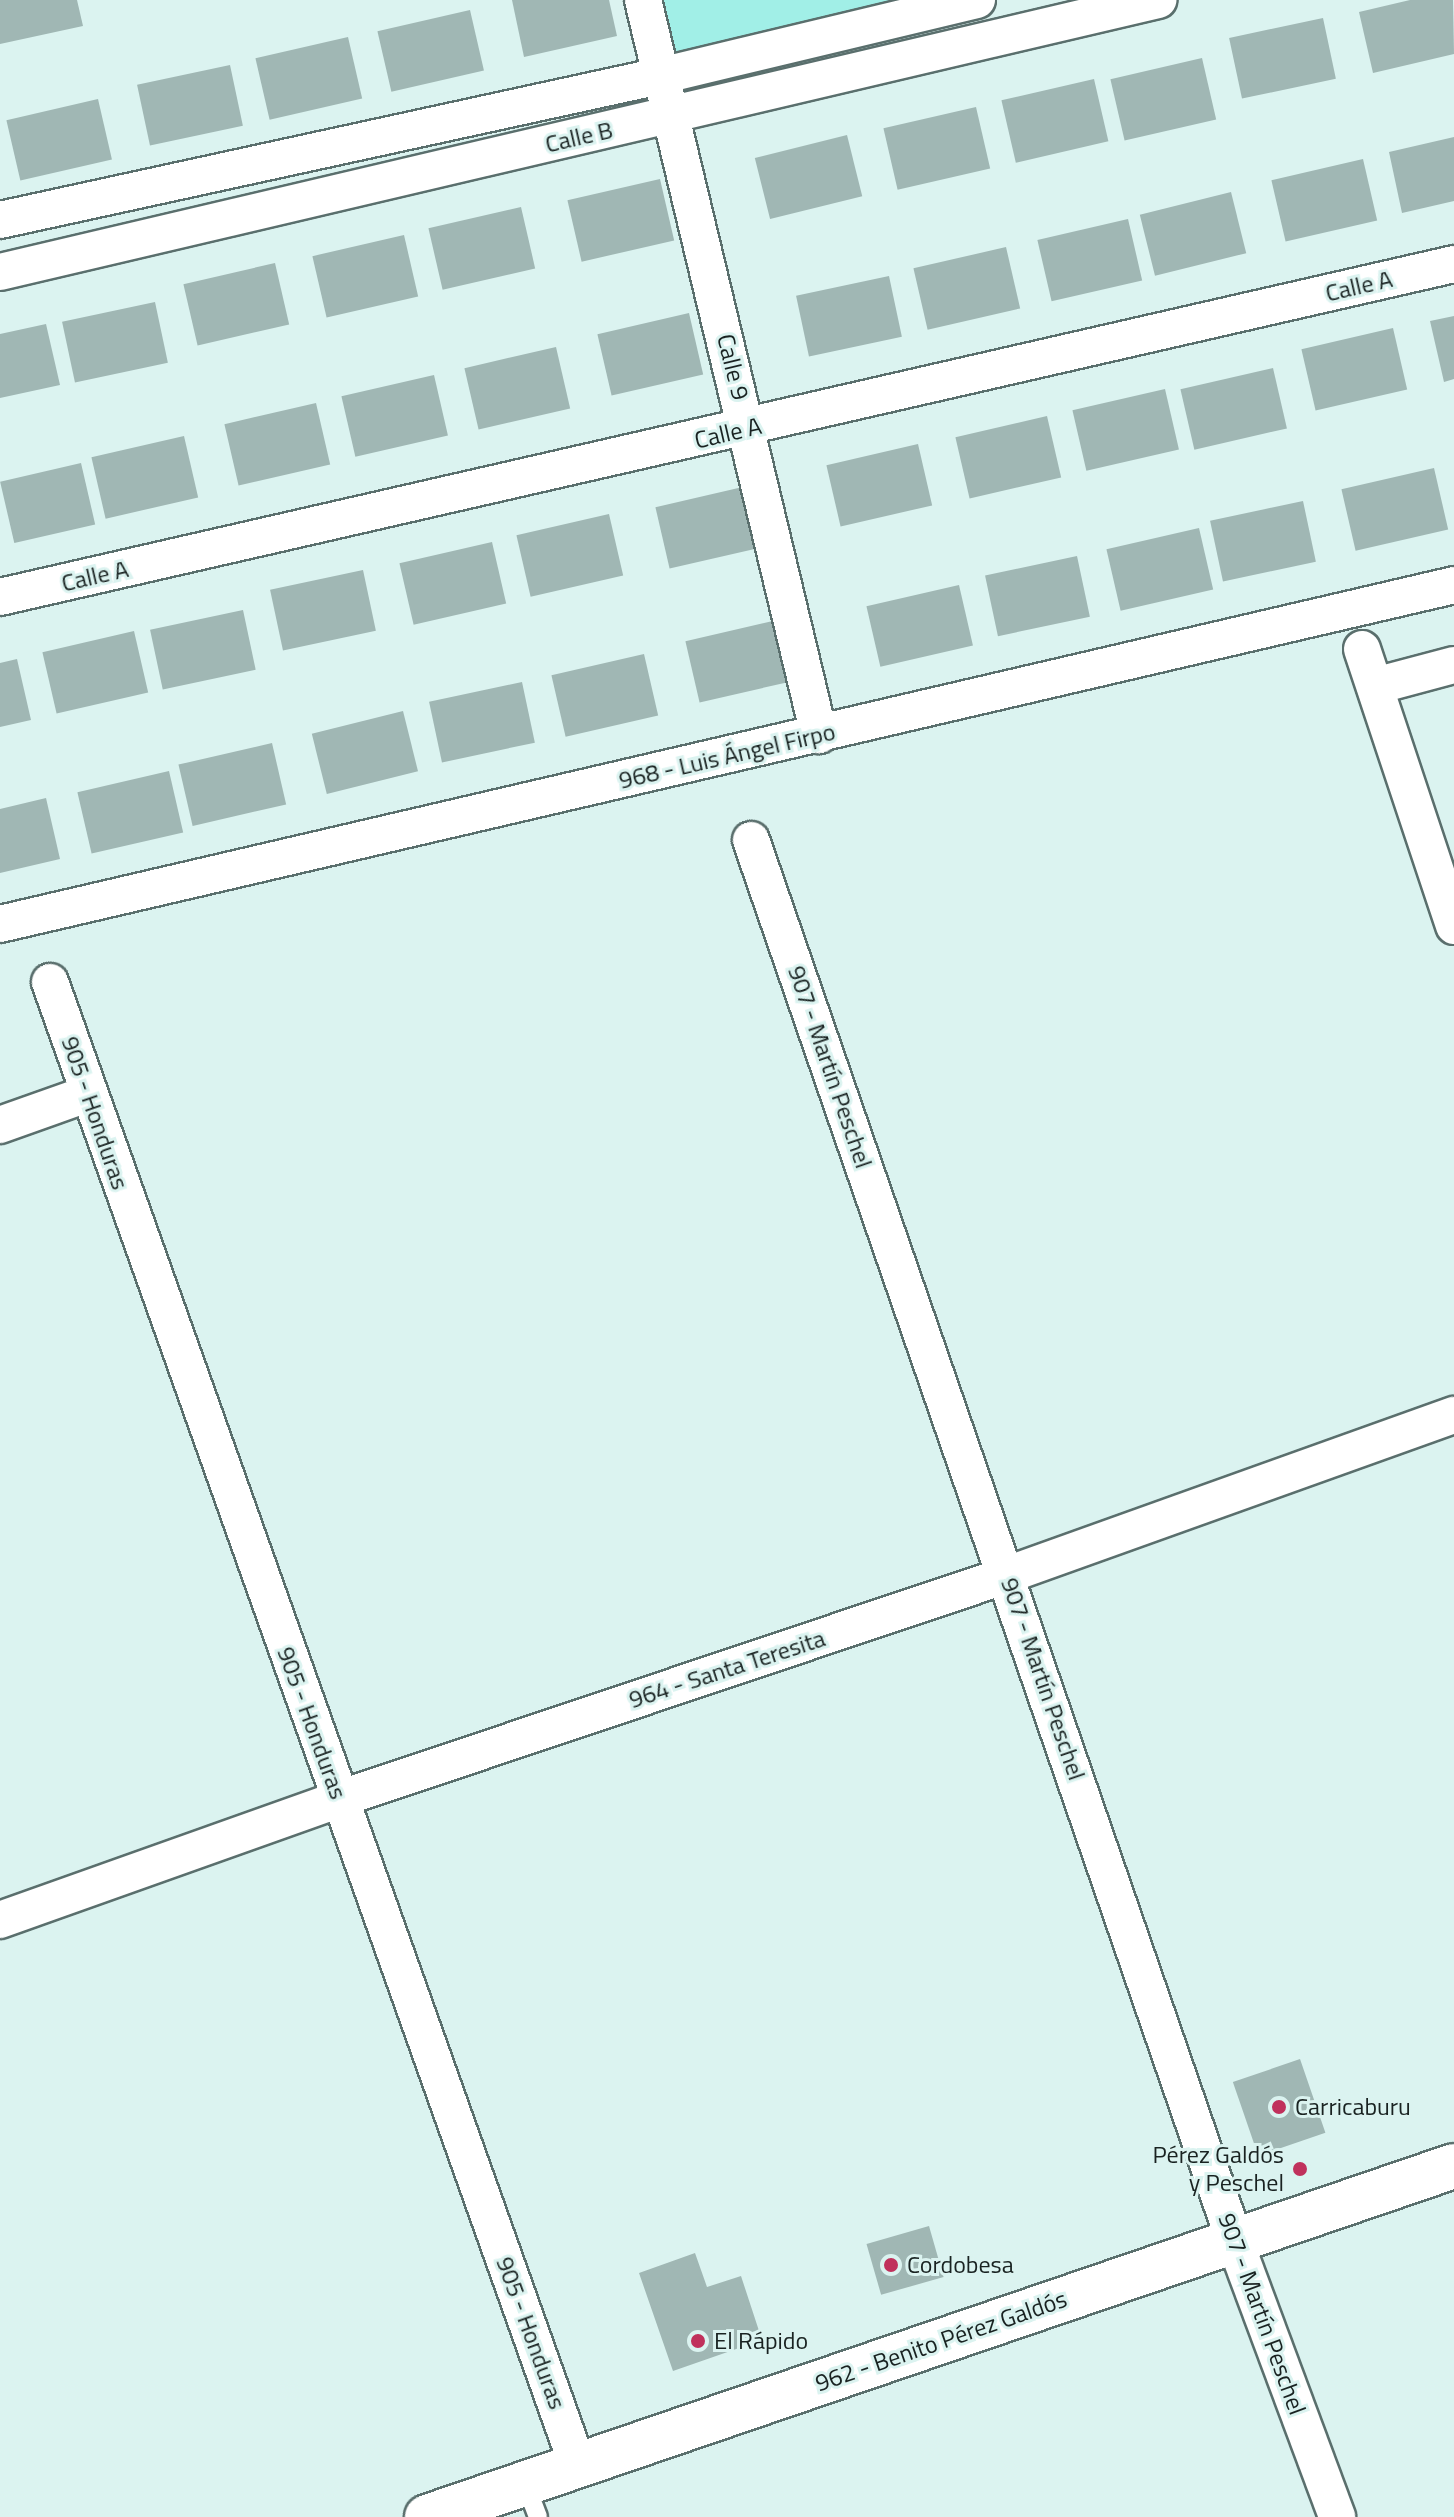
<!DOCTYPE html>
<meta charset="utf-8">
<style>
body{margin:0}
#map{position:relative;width:1454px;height:2517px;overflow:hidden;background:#dbf3f0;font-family:"Titillium Web",sans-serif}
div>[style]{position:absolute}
.green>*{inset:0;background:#a1efe7}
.building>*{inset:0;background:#a0b7b4;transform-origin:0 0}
.roads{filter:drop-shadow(2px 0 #5a6f6d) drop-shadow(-2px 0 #5a6f6d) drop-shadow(0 2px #5a6f6d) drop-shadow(0 -2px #5a6f6d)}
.service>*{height:18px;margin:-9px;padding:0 9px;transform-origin:9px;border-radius:9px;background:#fff}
.minor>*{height:36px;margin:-18px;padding:0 18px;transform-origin:18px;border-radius:18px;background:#fff}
.secondary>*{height:44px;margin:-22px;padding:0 22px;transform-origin:22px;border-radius:22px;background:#fff}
.dots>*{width:22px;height:22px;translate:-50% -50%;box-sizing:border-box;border:4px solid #dbf3f0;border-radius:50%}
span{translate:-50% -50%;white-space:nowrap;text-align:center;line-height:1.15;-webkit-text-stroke:6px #dbf3f0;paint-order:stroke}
.street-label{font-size:24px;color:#192221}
.poi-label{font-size:24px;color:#192221}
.left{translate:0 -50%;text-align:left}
.right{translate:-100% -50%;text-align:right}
</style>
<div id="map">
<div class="green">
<div style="clip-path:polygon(643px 0,977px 0,660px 76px)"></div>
</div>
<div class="building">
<div style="clip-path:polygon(0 0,77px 0,83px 26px,0 44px)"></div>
<div style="clip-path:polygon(512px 0,609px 0,617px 36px,524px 57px)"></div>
<div style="clip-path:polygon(1410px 0,1453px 0,1454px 54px,1373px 73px,1359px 12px)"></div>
<div style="left:470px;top:10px;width:62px;height:95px;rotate:77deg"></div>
<div style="left:1323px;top:18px;width:62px;height:96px;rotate:78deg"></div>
<div style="left:348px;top:37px;width:63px;height:95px;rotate:77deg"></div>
<div style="left:1202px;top:58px;width:63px;height:94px;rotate:77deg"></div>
<div style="left:230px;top:65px;width:62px;height:95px;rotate:78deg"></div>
<div style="left:1094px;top:79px;width:64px;height:95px;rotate:77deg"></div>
<div style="left:98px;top:99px;width:62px;height:94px;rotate:77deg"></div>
<div style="left:976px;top:107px;width:63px;height:95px;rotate:77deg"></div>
<div style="left:847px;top:135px;width:63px;height:95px;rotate:76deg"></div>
<div style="clip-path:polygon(1454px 137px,1454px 201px,1402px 213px,1389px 152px)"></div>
<div style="left:1363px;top:159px;width:63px;height:94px;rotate:77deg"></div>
<div style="left:660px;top:179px;width:63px;height:95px;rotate:77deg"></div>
<div style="left:1231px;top:192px;width:63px;height:94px;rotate:76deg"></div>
<div style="left:521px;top:207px;width:63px;height:95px;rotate:77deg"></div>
<div style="left:1128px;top:219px;width:63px;height:93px;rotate:77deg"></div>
<div style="left:404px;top:235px;width:63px;height:94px;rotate:77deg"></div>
<div style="left:1006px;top:247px;width:63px;height:95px;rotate:77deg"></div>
<div style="left:275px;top:263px;width:63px;height:94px;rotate:77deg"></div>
<div style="left:889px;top:276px;width:62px;height:95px;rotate:78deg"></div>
<div style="left:155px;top:302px;width:62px;height:95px;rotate:78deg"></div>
<div style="left:689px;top:313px;width:63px;height:94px;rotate:77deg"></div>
<div style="clip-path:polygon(1454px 316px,1454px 379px,1444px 382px,1430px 321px)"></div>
<div style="clip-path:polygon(46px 324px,60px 385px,0 398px,0 334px)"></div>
<div style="left:1393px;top:328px;width:63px;height:94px;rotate:77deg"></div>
<div style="left:556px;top:347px;width:63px;height:94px;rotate:77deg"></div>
<div style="left:1273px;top:368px;width:62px;height:95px;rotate:77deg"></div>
<div style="left:434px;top:375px;width:62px;height:95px;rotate:77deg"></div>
<div style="left:1165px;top:389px;width:62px;height:95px;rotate:77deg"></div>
<div style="left:316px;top:403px;width:63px;height:94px;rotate:77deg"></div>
<div style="left:1047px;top:416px;width:63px;height:94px;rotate:77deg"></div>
<div style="left:184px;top:436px;width:63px;height:95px;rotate:77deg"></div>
<div style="left:918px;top:444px;width:63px;height:94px;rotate:77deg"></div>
<div style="left:81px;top:463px;width:63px;height:83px;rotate:77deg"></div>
<div style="left:1434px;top:468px;width:63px;height:95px;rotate:77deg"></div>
<div style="left:747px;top:486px;width:63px;height:94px;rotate:77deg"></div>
<div style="left:1303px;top:501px;width:62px;height:95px;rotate:78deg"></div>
<div style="left:609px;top:514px;width:63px;height:95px;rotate:77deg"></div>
<div style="left:1199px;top:528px;width:63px;height:95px;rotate:77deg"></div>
<div style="left:492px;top:542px;width:63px;height:95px;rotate:77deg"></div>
<div style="left:1077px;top:556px;width:62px;height:94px;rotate:78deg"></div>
<div style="left:363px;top:570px;width:62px;height:95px;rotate:78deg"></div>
<div style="left:959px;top:585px;width:62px;height:95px;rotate:77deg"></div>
<div style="left:243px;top:610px;width:61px;height:95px;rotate:78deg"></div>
<div style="left:777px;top:620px;width:63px;height:94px;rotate:77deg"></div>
<div style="left:134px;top:631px;width:63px;height:94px;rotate:77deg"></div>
<div style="left:644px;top:654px;width:63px;height:95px;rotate:77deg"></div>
<div style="clip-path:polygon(17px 659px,31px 720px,0 727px,0 663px)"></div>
<div style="left:522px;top:682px;width:62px;height:95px;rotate:78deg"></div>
<div style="left:403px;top:711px;width:62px;height:94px;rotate:76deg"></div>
<div style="left:272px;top:743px;width:63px;height:96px;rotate:77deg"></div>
<div style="left:169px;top:771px;width:63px;height:94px;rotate:77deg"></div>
<div style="clip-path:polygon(46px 798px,60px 859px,0 873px,0 809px)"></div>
<div style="left:1300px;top:2059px;width:78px;height:71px;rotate:71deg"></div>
<div style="left:929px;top:2226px;width:53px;height:65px;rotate:74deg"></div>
<div style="clip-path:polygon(695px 2253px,707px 2287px,741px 2276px,762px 2340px,673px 2371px,639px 2273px)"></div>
</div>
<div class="roads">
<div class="service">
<div style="left:525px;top:2483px;width:36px;rotate:69deg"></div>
</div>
<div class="minor">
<div style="left:643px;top:0;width:756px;rotate:76.53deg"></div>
<div style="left:0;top:220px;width:676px;rotate:-12.31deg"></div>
<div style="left:660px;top:76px;width:326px;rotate:-13.5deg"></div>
<div style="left:0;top:272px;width:1190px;rotate:-13.22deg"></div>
<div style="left:0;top:597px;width:1492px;rotate:-12.9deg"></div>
<div style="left:1362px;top:649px;width:292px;rotate:71.6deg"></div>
<div style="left:1375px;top:686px;width:82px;rotate:-14.9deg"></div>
<div style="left:751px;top:840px;width:1483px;rotate:70.95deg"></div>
<div style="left:1235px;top:2242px;width:293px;rotate:69.6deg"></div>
<div style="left:0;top:924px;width:1493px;rotate:-13.12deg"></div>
<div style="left:50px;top:982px;width:1573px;rotate:70.42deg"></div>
<div style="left:0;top:1125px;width:92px;rotate:-19.6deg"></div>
<div style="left:0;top:1920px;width:360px;rotate:-19.6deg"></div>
<div style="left:339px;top:1799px;width:705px;rotate:-18.54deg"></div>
<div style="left:1007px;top:1575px;width:475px;rotate:-19.7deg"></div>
</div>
<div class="secondary">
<div style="left:427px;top:2517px;width:1085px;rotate:-18.87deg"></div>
</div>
</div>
<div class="dots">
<div style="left:1279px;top:2107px;background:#c0315c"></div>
<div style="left:1300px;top:2169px;background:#c0315c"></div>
<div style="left:891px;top:2265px;background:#c0315c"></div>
<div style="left:698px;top:2341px;background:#c0315c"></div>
</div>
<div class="street-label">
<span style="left:579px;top:137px;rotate:-13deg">Calle B</span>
<span style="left:1359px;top:286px;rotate:-13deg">Calle A</span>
<span style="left:733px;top:367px;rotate:76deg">Calle 9</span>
<span style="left:728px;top:433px;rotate:-13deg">Calle A</span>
<span style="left:95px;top:576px;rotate:-13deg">Calle A</span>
<span style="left:727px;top:756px;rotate:-13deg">968 - Luis Ángel Firpo</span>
<span style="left:830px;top:1067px;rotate:71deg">907 - Martín Peschel</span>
<span style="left:95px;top:1113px;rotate:71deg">905 - Honduras</span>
<span style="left:727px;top:1669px;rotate:-18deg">964 - Santa Teresita</span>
<span style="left:1043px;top:1679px;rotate:71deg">907 - Martín Peschel</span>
<span style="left:312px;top:1723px;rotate:70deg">905 - Honduras</span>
<span style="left:1262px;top:2314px;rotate:70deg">907 - Martín Peschel</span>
<span style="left:531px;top:2333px;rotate:70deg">905 - Honduras</span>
<span style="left:941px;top:2341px;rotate:-19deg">962 - Benito Pérez Galdós</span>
</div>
<div class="poi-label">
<span class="left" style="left:1295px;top:2107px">Carricaburu</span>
<span class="right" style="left:1284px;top:2169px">Pérez Galdós<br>y Peschel</span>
<span class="left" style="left:907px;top:2265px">Cordobesa</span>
<span class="left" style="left:714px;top:2341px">El Rápido</span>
</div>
</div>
